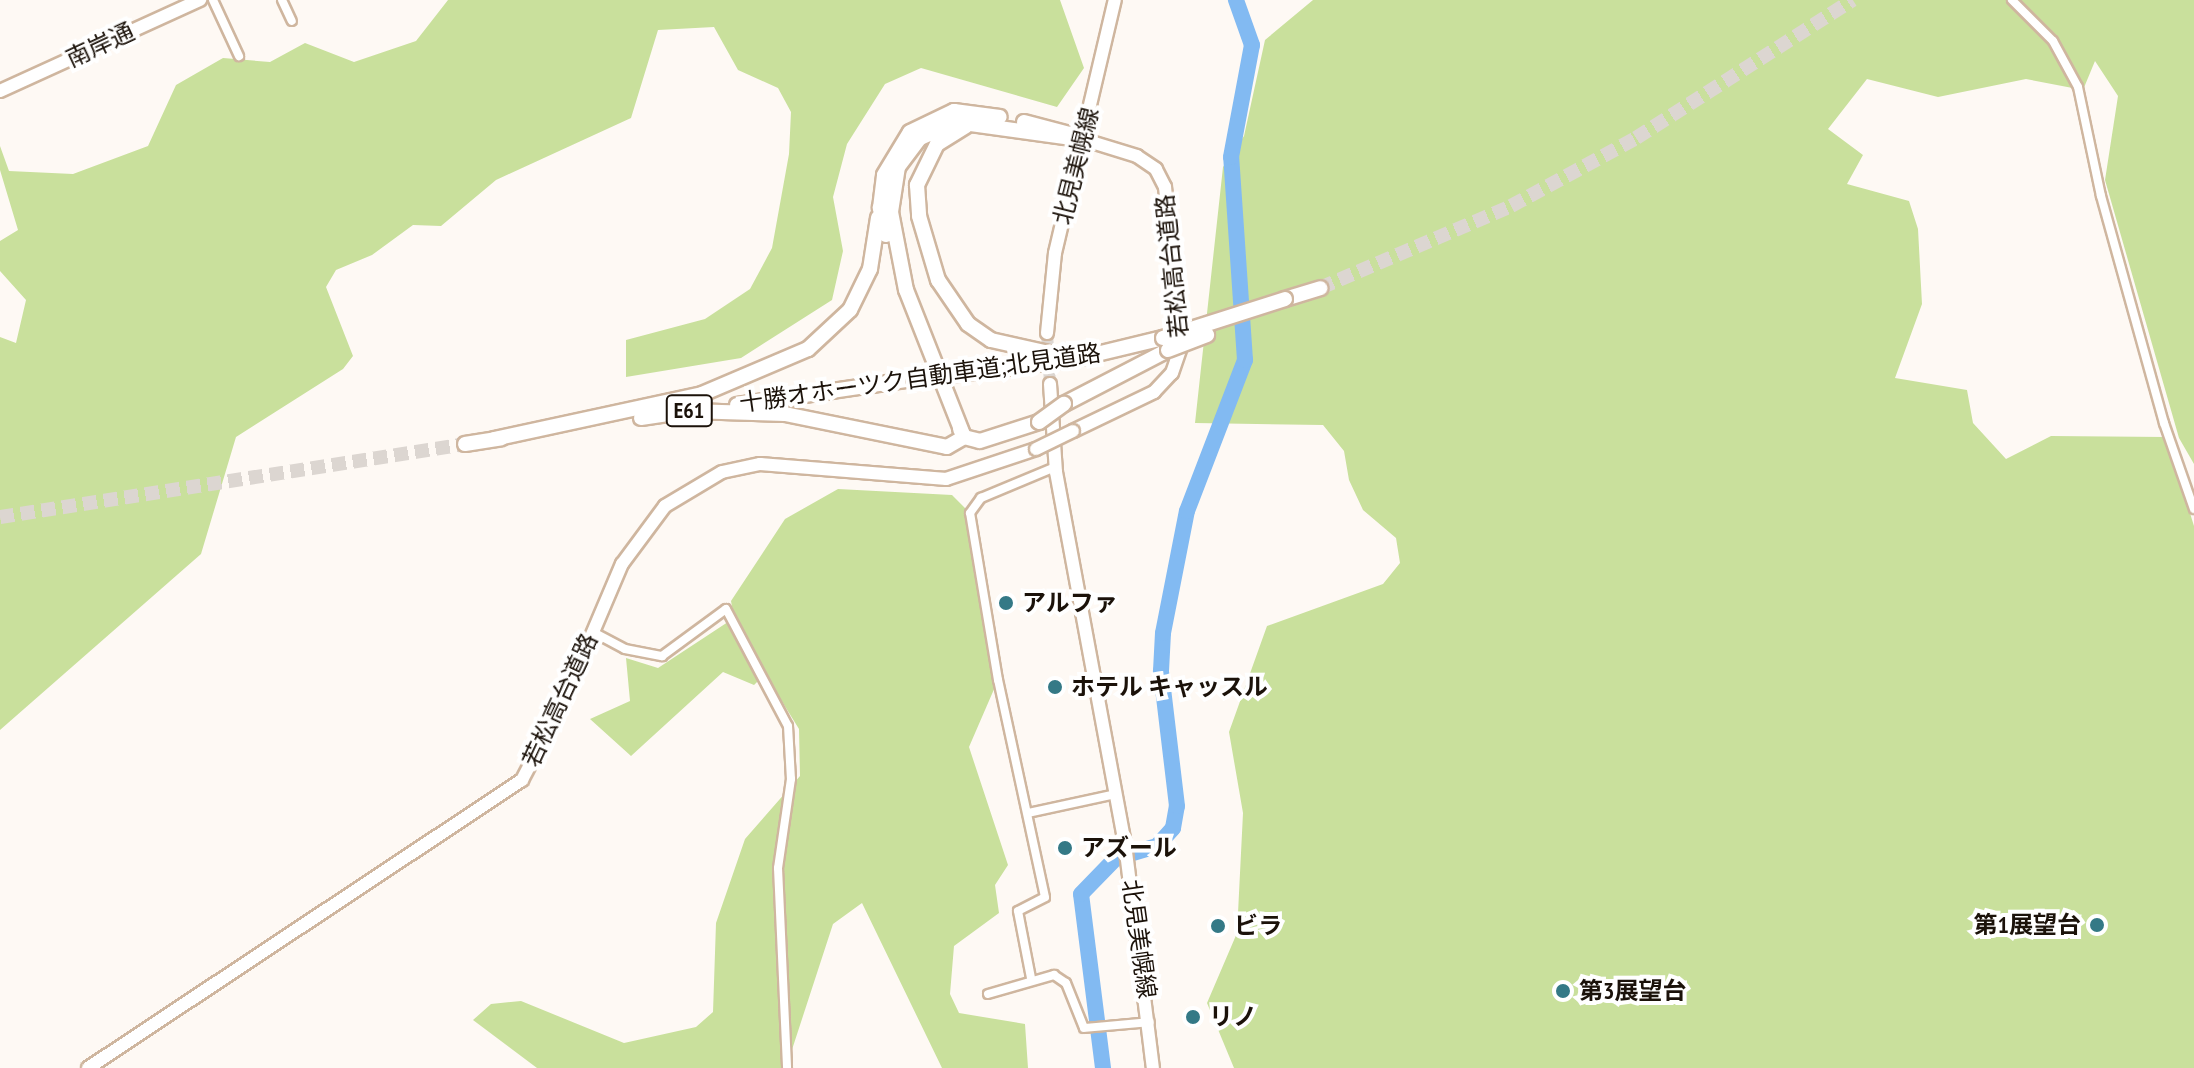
<!DOCTYPE html>
<meta charset="utf-8">
<style>
body{margin:0}
#map{position:relative;width:2194px;height:1068px;overflow:hidden;background:#fef9f4;font-family:"PT Sans Narrow","Noto Sans JP",sans-serif}
div>[style]{position:absolute}
.green>*{inset:0;background:#c9e09c}
.river>*{height:16px;margin:-8px;padding:0 8px;transform-origin:8px;border-radius:8px;background:#82baf2}
.secondary-tunnel>*{height:12px;margin-top:-6px;transform-origin:0;background:repeating-linear-gradient(90deg,#dcd6d1 0 12px,transparent 0 18px)}
.highway-tunnel>*{height:14px;margin-top:-7px;transform-origin:0;background:repeating-linear-gradient(90deg,#dcd6d1 0 14px,transparent 0 21px)}
.roads{filter:drop-shadow(2px 0 #cfb69f) drop-shadow(-2px 0 #cfb69f) drop-shadow(0 2px #cfb69f) drop-shadow(0 -2px #cfb69f)}
.street>*{height:8px;margin:-4px;padding:0 4px;transform-origin:4px;border-radius:4px;background:#fff}
.secondary>*{height:12px;margin:-6px;padding:0 6px;transform-origin:6px;border-radius:6px;background:#fff}
.highway>*{height:14px;margin:-7px;padding:0 7px;transform-origin:7px;border-radius:7px;background:#fff}
.bridges{filter:drop-shadow(2px 0 #cfb69f) drop-shadow(-2px 0 #cfb69f) drop-shadow(0 2px #cfb69f) drop-shadow(0 -2px #cfb69f)}
.secondary-bridge>*{height:12px;margin:-6px;padding:0 6px;transform-origin:6px;border-radius:6px;background:#fff}
.highway-bridge>*{height:14px;margin:-7px;padding:0 7px;transform-origin:7px;border-radius:7px;background:#fff}
.dots>*{width:22px;height:22px;translate:-50% -50%;box-sizing:border-box;border:4px solid #fff;border-radius:50%}
span{translate:-50% -50%;white-space:nowrap;text-align:center;line-height:1.15;-webkit-text-stroke:8px #fff;paint-order:stroke}
.shield-label span{padding:2px 6px;background:#fff;border:2px solid;border-radius:6px;-webkit-text-stroke-width:0}
.shield-label{font-size:22px;color:#1b120a;font-weight:700}
.street-label{font-size:24px;color:#1b120a}
.poi-label{font-size:24px;color:#1b120a;font-weight:700}
.left{translate:0 -50%;text-align:left}
.right{translate:-100% -50%;text-align:right}
</style>
<div id="map">
<div class="green">
<div style="clip-path:polygon(448px 0,1060px 0,1084px 68px,1057px 107px,921px 68px,885px 84px,847px 144px,833px 197px,843px 251px,832px 300px,741px 358px,626px 377px,626px 340px,705px 319px,750px 289px,772px 248px,789px 154px,791px 112px,778px 88px,738px 70px,714px 27px,658px 30px,631px 118px,496px 180px,441px 226px,413px 225px,372px 255px,336px 270px,326px 287px,353px 356px,343px 369px,236px 437px,201px 554px,0 730px,0 337px,16px 343px,26px 300px,0 271px,0 241px,18px 230px,0 170px,0 146px,9px 171px,73px 174px,148px 146px,176px 85px,223px 58px,270px 62px,305px 43px,354px 62px,416px 41px)"></div>
<div style="clip-path:polygon(1313px 0,2194px 0,2194px 464px,2179px 438px,2105px 180px,2118px 96px,2095px 61px,2083px 90px,2026px 79px,1938px 97px,1867px 79px,1828px 129px,1863px 155px,1847px 184px,1909px 201px,1918px 229px,1922px 304px,1895px 378px,1967px 390px,1973px 423px,2006px 459px,2051px 436px,2166px 437px,2194px 526px,2194px 1068px,1234px 1068px,1207px 1003px,1237px 933px,1243px 813px,1229px 732px,1267px 626px,1383px 584px,1400px 563px,1396px 538px,1363px 510px,1349px 480px,1344px 451px,1323px 425px,1195px 423px,1223px 167px,1244px 136px,1265px 40px)"></div>
<div style="clip-path:polygon(838px 489px,952px 495px,970px 513px,998px 680px,969px 747px,1008px 865px,995px 885px,999px 913px,954px 946px,950px 994px,959px 1013px,1025px 1024px,1028px 1068px,942px 1068px,862px 903px,833px 924px,786px 1068px,537px 1068px,473px 1020px,491px 1004px,521px 1001px,624px 1043px,696px 1027px,713px 1012px,716px 923px,745px 839px,800px 776px,799px 729px,765px 674px,754px 685px,723px 672px,631px 756px,590px 719px,630px 701px,626px 658px,658px 668px,734px 618px,731px 601px,785px 519px)"></div>
</div>
<div class="river">
<div style="left:1103px;top:1068px;width:175px;rotate:-97.2deg"></div>
<div style="left:1081px;top:894px;width:50px;rotate:-45.8deg"></div>
<div style="left:1116px;top:858px;width:43px;rotate:-16.3deg"></div>
<div style="left:1157px;top:846px;width:24px;rotate:-48deg"></div>
<div style="left:1173px;top:828px;width:22px;rotate:-80deg"></div>
<div style="left:1177px;top:806px;width:136px;rotate:-96.8deg"></div>
<div style="left:1161px;top:671px;width:38px;rotate:-87deg"></div>
<div style="left:1163px;top:633px;width:124px;rotate:-78.9deg"></div>
<div style="left:1187px;top:511px;width:162px;rotate:-69deg"></div>
<div style="left:1245px;top:360px;width:203px;rotate:-93.9deg"></div>
<div style="left:1231px;top:157px;width:114px;rotate:-79.4deg"></div>
<div style="left:1252px;top:45px;width:48px;rotate:-109.6deg"></div>
</div>
<div class="secondary-tunnel">
<div style="left:1047px;top:333px;width:51px;rotate:86.6deg"></div>
</div>
<div class="highway-tunnel">
<div style="left:1320px;top:288px;width:208px;rotate:-23.2deg"></div>
<div style="left:1511px;top:206px;width:142px;rotate:-28.5deg"></div>
<div style="left:1636px;top:138px;width:257px;rotate:-32.5deg"></div>
<div style="left:0;top:517px;width:471px;rotate:-8.9deg"></div>
</div>
<div class="roads">
<div class="street">
<div style="left:213px;top:0;width:62px;rotate:65.1deg"></div>
<div style="left:282px;top:0;width:23px;rotate:65deg"></div>
<div style="left:2012px;top:0;width:58px;rotate:45deg"></div>
<div style="left:2053px;top:41px;width:52px;rotate:61.5deg"></div>
<div style="left:2078px;top:87px;width:111px;rotate:78.1deg"></div>
<div style="left:2101px;top:196px;width:236px;rotate:74.5deg"></div>
<div style="left:2164px;top:423px;width:91px;rotate:70.8deg"></div>
<div style="left:593px;top:632px;width:36px;rotate:28deg"></div>
<div style="left:625px;top:649px;width:38px;rotate:11deg"></div>
<div style="left:662px;top:656px;width:79px;rotate:-36.3deg"></div>
<div style="left:726px;top:609px;width:132px;rotate:62.1deg"></div>
<div style="left:788px;top:726px;width:53px;rotate:86.8deg"></div>
<div style="left:791px;top:779px;width:90px;rotate:98.3deg"></div>
<div style="left:778px;top:868px;width:200px;rotate:87.4deg"></div>
<div style="left:1028px;top:813px;width:90px;rotate:-12.2deg"></div>
<div style="left:1031px;top:978px;width:68px;rotate:-101deg"></div>
<div style="left:1018px;top:911px;width:30px;rotate:-27deg"></div>
<div style="left:1045px;top:897px;width:222px;rotate:-102.2deg"></div>
<div style="left:998px;top:680px;width:169px;rotate:-99.5deg"></div>
<div style="left:970px;top:513px;width:19px;rotate:-54deg"></div>
<div style="left:981px;top:498px;width:80px;rotate:-22.7deg"></div>
<div style="left:988px;top:994px;width:69px;rotate:-16.1deg"></div>
<div style="left:1054px;top:975px;width:14px;rotate:34deg"></div>
<div style="left:1066px;top:983px;width:48px;rotate:68.2deg"></div>
<div style="left:1084px;top:1028px;width:66px;rotate:-5.2deg"></div>
</div>
<div class="secondary">
<div style="left:0;top:91px;width:220px;rotate:-24.5deg"></div>
<div style="left:1047px;top:333px;width:80px;rotate:-84.3deg"></div>
<div style="left:1055px;top:253px;width:260px;rotate:-76.7deg"></div>
<div style="left:1050px;top:384px;width:88px;rotate:86.1deg"></div>
<div style="left:1056px;top:472px;width:378px;rotate:79.5deg"></div>
<div style="left:1125px;top:844px;width:226px;rotate:82.9deg"></div>
<div style="left:1073px;top:431px;width:90px;rotate:-25.7deg"></div>
<div style="left:1154px;top:392px;width:26px;rotate:-47deg"></div>
<div style="left:1172px;top:373px;width:28px;rotate:-71deg"></div>
<div style="left:1181px;top:347px;width:161px;rotate:-95.7deg"></div>
<div style="left:1165px;top:187px;width:20px;rotate:-117deg"></div>
<div style="left:1156px;top:169px;width:23px;rotate:-146deg"></div>
<div style="left:1137px;top:156px;width:54px;rotate:-162.9deg"></div>
<div style="left:88px;top:1068px;width:521px;rotate:-33.57deg"></div>
<div style="left:522px;top:780px;width:93px;rotate:-62.3deg"></div>
<div style="left:565px;top:698px;width:146px;rotate:-67deg"></div>
<div style="left:622px;top:564px;width:72px;rotate:-53.4deg"></div>
<div style="left:665px;top:506px;width:66px;rotate:-30.8deg"></div>
<div style="left:722px;top:472px;width:39px;rotate:-12deg"></div>
<div style="left:760px;top:464px;width:187px;rotate:4.6deg"></div>
<div style="left:946px;top:479px;width:95px;rotate:-18.4deg"></div>
</div>
<div class="highway">
<div style="left:1024px;top:122px;width:51px;rotate:14.9deg"></div>
<div style="left:966px;top:126px;width:34px;rotate:148deg"></div>
<div style="left:937px;top:144px;width:46px;rotate:116deg"></div>
<div style="left:917px;top:185px;width:31px;rotate:86deg"></div>
<div style="left:919px;top:216px;width:67px;rotate:73.5deg"></div>
<div style="left:938px;top:280px;width:53px;rotate:55.7deg"></div>
<div style="left:968px;top:324px;width:28px;rotate:35deg"></div>
<div style="left:991px;top:340px;width:87px;rotate:12.6deg"></div>
<div style="left:886px;top:235px;width:28px;rotate:-103deg"></div>
<div style="left:880px;top:208px;width:33px;rotate:-83deg"></div>
<div style="left:884px;top:175px;width:50px;rotate:-58.8deg"></div>
<div style="left:910px;top:132px;width:49px;rotate:-25.5deg"></div>
<div style="left:954px;top:111px;width:46px;rotate:7.4deg"></div>
<div style="left:1285px;top:299px;width:37px;rotate:-17deg"></div>
<div style="left:958px;top:374px;width:119px;rotate:-7.2deg"></div>
<div style="left:1076px;top:359px;width:89px;rotate:-13.6deg"></div>
<div style="left:1064px;top:404px;width:117px;rotate:-27.4deg"></div>
<div style="left:737px;top:405px;width:179px;rotate:-8.4deg"></div>
<div style="left:690px;top:411px;width:95px;rotate:1.8deg"></div>
<div style="left:785px;top:414px;width:165px;rotate:11.5deg"></div>
<div style="left:947px;top:447px;width:20px;rotate:-30deg"></div>
<div style="left:964px;top:437px;width:158px;rotate:-111.5deg"></div>
<div style="left:906px;top:290px;width:79px;rotate:-100.9deg"></div>
<div style="left:891px;top:212px;width:46px;rotate:-81.2deg"></div>
<div style="left:898px;top:167px;width:36px;rotate:-53deg"></div>
<div style="left:920px;top:138px;width:39px;rotate:-24deg"></div>
<div style="left:956px;top:122px;width:130px;rotate:7.9deg"></div>
<div style="left:641px;top:418px;width:56px;rotate:-8.3deg"></div>
<div style="left:960px;top:429px;width:9px;rotate:63deg"></div>
<div style="left:964px;top:437px;width:16px;rotate:14deg"></div>
<div style="left:980px;top:441px;width:62px;rotate:-17.9deg"></div>
<div style="left:494px;top:439px;width:213px;rotate:-12.2deg"></div>
<div style="left:702px;top:394px;width:115px;rotate:-23deg"></div>
<div style="left:808px;top:349px;width:57px;rotate:-42.9deg"></div>
<div style="left:850px;top:310px;width:46px;rotate:-64deg"></div>
<div style="left:870px;top:269px;width:52px;rotate:-81.1deg"></div>
<div style="left:465px;top:444px;width:37px;rotate:-9deg"></div>
</div>
</div>
<div class="bridges">
<div class="secondary-bridge">
<div style="left:1036px;top:449px;width:41px;rotate:-25.9deg"></div>
</div>
<div class="highway-bridge">
<div style="left:1163px;top:338px;width:128px;rotate:-17.7deg"></div>
<div style="left:1168px;top:350px;width:42px;rotate:-21deg"></div>
<div style="left:914px;top:379px;width:44px;rotate:-6.5deg"></div>
<div style="left:1039px;top:422px;width:31px;rotate:-36deg"></div>
</div>
</div>
<div class="dots">
<div style="left:1006px;top:603px;background:#347986"></div>
<div style="left:1055px;top:687px;background:#347986"></div>
<div style="left:1065px;top:848px;background:#347986"></div>
<div style="left:2097px;top:925px;background:#347986"></div>
<div style="left:1218px;top:926px;background:#347986"></div>
<div style="left:1563px;top:991px;background:#347986"></div>
<div style="left:1193px;top:1017px;background:#347986"></div>
</div>
<div class="shield-label">
<span style="left:689px;top:411px">E61</span>
</div>
<div class="street-label">
<span style="left:100px;top:45px;rotate:-25deg">南岸通</span>
<span style="left:1076px;top:166px;rotate:-76deg">北見美幌線</span>
<span style="left:1172px;top:266px;rotate:-96deg">若松高台道路</span>
<span style="left:920px;top:378px;rotate:-8deg">十勝オホーツク自動車道;北見道路</span>
<span style="left:560px;top:700px;rotate:-65deg">若松高台道路</span>
<span style="left:1139px;top:939px;rotate:82deg">北見美幌線</span>
</div>
<div class="poi-label">
<span class="left" style="left:1022px;top:603px">アルファ</span>
<span class="left" style="left:1071px;top:687px">ホテル キャッスル</span>
<span class="left" style="left:1081px;top:848px">アズール</span>
<span class="right" style="left:2081px;top:925px">第1展望台</span>
<span class="left" style="left:1234px;top:926px">ビラ</span>
<span class="left" style="left:1579px;top:991px">第3展望台</span>
<span class="left" style="left:1209px;top:1017px">リノ</span>
</div>
</div>
